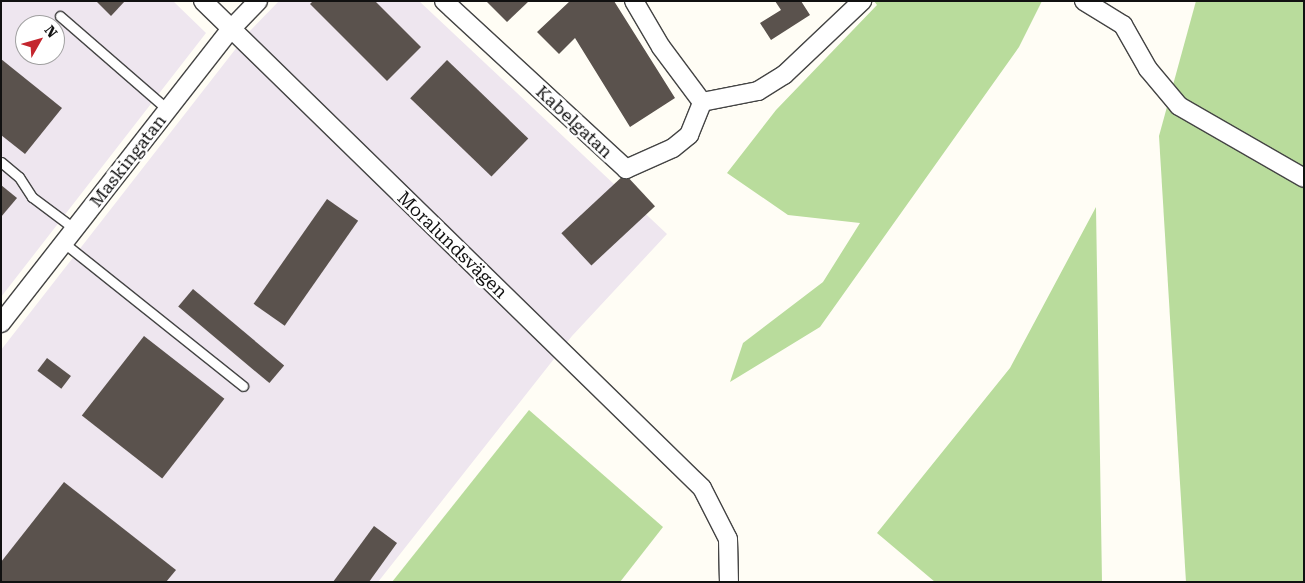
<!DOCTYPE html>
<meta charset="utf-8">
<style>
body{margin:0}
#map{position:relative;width:1305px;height:583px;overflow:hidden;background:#fffdf5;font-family:"Roboto Serif",serif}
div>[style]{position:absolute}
.industrial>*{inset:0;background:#eee6ef}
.forest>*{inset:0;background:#b9dc9c}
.building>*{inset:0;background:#5a524d;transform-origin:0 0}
.roads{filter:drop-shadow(1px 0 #444) drop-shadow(-1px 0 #444) drop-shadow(0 1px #444) drop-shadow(0 -1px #444)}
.service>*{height:9px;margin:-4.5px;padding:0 4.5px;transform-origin:4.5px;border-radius:4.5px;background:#fff}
.minor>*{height:18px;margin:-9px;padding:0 9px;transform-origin:9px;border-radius:9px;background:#fff}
span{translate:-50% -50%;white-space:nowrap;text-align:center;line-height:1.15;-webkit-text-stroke:5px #fff;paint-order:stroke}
.street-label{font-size:18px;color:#111}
.frame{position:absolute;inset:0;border:2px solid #111;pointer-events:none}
.north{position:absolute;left:15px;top:15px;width:50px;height:50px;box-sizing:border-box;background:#fff;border:1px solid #a0a0a0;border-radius:50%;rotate:52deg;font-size:14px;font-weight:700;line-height:20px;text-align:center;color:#111}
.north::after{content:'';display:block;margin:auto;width:18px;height:22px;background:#c4262e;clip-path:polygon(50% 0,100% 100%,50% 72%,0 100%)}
</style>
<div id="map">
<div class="industrial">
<div style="clip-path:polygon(evenodd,1px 1px,173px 1px,206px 33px,1px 297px,1px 1px,25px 25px,55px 25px,55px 55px,25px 55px,25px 25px)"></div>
<div style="clip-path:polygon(279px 1px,419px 1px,667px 234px,572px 336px,378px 582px,1px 582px,1px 350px,248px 33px)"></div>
</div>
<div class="forest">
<div style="clip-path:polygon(874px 1px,1042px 1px,1019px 47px,820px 327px,730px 382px,743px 343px,823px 282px,860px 223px,788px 215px,727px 173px,776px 110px,877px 5px)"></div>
<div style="clip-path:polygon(1196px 1px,1304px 1px,1304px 582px,1186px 582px,1159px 136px)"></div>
<div style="clip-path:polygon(1096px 207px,1102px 582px,935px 582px,877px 533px,1010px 368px)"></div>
<div style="clip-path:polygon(529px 410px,663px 527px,620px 582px,392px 582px)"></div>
</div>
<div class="building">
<div style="clip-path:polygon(96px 1px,125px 1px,111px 16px)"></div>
<div style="clip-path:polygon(313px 1px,375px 1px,421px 47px,387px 81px,310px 4px)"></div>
<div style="clip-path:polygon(486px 1px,529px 1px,507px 22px)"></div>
<div style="clip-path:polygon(570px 1px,614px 1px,675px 98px,630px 127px,575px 38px,559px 54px,537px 32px)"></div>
<div style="clip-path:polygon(775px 1px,801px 1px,810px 15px,771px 40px,760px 23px,781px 10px)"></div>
<div style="clip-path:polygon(1px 59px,62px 108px,25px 154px,1px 135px)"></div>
<div style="left:447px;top:60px;width:113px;height:53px;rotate:44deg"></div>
<div style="left:625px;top:174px;width:44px;height:87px;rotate:47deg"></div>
<div style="clip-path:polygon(1px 185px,17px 198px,1px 217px)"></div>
<div style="left:327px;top:199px;width:38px;height:128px;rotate:35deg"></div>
<div style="left:193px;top:289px;width:119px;height:23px;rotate:40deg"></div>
<div style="left:144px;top:336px;width:102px;height:101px;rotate:38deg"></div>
<div style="left:47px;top:358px;width:30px;height:16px;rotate:37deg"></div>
<div style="clip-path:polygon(64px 482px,176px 570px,166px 582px,1px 582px,1px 562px)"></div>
<div style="clip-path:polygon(374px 526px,397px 543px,369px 582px,333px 582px)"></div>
</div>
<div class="roads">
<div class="service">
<div style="left:60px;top:16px;width:143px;rotate:41deg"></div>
<div style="left:1px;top:162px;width:23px;rotate:40deg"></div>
<div style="left:19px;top:177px;width:24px;rotate:57deg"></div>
<div style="left:32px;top:197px;width:54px;rotate:36.7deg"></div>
<div style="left:64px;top:243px;width:229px;rotate:38.6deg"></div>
</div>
<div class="minor">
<div style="left:203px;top:1px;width:697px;rotate:44.3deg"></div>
<div style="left:702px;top:488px;width:57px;rotate:63deg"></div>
<div style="left:728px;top:539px;width:43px;rotate:88.7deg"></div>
<div style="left:444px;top:1px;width:248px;rotate:42.7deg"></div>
<div style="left:626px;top:169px;width:51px;rotate:-24.1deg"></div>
<div style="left:673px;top:148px;width:21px;rotate:-39deg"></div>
<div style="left:689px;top:135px;width:35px;rotate:-68deg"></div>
<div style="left:634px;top:1px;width:53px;rotate:59.6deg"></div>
<div style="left:661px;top:47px;width:69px;rotate:53.3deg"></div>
<div style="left:1084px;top:1px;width:46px;rotate:31.6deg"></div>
<div style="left:1123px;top:25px;width:51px;rotate:60.4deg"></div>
<div style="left:1148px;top:69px;width:48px;rotate:50deg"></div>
<div style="left:1179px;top:106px;width:144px;rotate:29.9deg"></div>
<div style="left:702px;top:102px;width:57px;rotate:-11.1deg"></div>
<div style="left:758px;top:91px;width:31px;rotate:-32deg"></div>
<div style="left:784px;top:75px;width:108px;rotate:-43.5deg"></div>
<div style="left:1px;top:323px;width:373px;rotate:-52deg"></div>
<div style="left:231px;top:29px;width:39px;rotate:-46deg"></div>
</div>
</div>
<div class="street-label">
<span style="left:574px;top:122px;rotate:43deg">Kabelgatan</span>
<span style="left:128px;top:161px;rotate:-52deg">Maskingatan</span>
<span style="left:452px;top:245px;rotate:44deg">Moralundsvägen</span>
</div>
<div class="frame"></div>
<div class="north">N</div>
</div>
